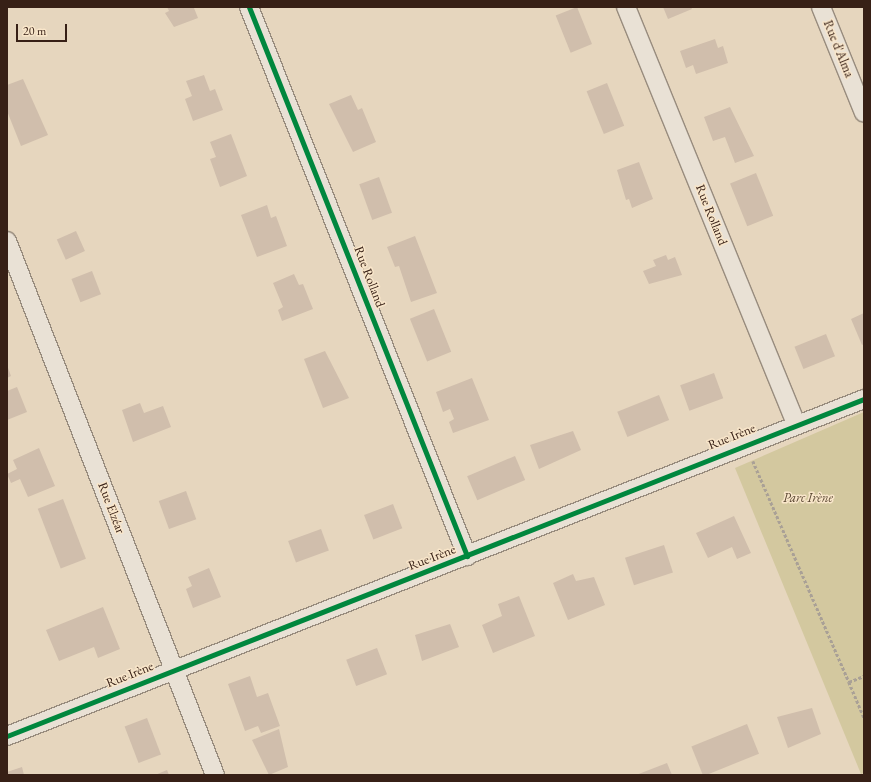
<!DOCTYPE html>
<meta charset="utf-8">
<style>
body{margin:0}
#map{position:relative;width:871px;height:782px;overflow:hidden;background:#e6d6be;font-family:"EB Garamond",serif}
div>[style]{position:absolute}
.green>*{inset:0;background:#d3c89f}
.building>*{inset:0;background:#d0beac;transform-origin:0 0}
.path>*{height:2.5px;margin-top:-1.25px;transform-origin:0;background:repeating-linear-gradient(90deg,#a9a096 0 3px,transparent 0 5px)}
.roads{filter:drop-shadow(1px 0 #988c7e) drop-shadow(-1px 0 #988c7e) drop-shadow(0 1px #988c7e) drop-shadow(0 -1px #988c7e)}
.minor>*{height:18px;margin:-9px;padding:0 9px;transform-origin:9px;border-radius:9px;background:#e9e1d5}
.cycleway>*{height:5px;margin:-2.5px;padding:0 2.5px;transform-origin:2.5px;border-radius:2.5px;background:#00873e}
span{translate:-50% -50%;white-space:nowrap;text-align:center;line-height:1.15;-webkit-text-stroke:3px #f9e6ca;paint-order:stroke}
.street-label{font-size:13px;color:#372016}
.park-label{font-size:13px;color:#5a4732;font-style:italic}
.frame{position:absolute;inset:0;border:8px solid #372016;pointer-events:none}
.scale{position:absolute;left:16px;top:24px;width:51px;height:18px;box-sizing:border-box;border:2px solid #372016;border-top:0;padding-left:5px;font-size:12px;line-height:14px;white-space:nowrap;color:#372016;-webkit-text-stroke:3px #f9e6ca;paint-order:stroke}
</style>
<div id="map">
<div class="green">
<div style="clip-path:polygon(864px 412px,864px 773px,861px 774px,735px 468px)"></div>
</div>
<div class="building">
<div style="clip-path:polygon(167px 7px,197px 7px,194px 8px,198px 18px,174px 27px,165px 13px,169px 11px)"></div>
<div style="left:577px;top:7px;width:40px;height:23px;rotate:68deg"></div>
<div style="clip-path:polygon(663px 7px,691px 7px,692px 9px,668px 19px)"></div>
<div style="clip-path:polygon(715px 39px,718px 48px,723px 46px,728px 63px,696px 74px,693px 65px,686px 68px,680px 51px)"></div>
<div style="clip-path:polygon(204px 75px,210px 91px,215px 89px,223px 110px,193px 121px,185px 99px,192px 96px,186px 81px)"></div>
<div style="clip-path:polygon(23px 79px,48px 135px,21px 146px,7px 111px,7px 85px)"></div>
<div style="left:607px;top:83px;width:46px;height:22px;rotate:68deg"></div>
<div style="clip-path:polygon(351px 95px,358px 110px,362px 108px,376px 142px,353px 152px,329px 104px)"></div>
<div style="clip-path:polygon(730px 107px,754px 156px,735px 163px,725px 137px,713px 141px,704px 117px)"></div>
<div style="clip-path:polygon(231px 134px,247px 176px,220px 187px,210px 159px,216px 157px,210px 142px)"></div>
<div style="clip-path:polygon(639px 162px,653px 199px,632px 208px,629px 199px,626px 200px,617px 170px)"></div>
<div style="left:756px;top:173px;width:46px;height:28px;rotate:68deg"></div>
<div style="left:379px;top:177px;width:38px;height:21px;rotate:70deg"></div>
<div style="clip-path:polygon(267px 205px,271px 218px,276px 216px,287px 246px,257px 257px,241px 215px)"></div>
<div style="left:76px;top:231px;width:22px;height:21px;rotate:66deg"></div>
<div style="clip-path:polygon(415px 236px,437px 293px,411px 302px,399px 266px,395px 267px,387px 247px)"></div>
<div style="clip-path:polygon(666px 255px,668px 260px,675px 257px,682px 275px,649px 284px,643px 271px,656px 266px,653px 260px)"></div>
<div style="left:92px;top:271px;width:25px;height:22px;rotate:69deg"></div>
<div style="clip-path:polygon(294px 274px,299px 285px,303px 284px,313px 309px,282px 321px,278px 310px,283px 307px,273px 283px)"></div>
<div style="left:434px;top:309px;width:46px;height:26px;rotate:68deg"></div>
<div style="clip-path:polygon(864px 313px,864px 344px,862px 345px,851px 319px)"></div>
<div style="left:826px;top:334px;width:24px;height:34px;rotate:68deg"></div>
<div style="clip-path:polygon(325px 351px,349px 398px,323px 408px,304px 359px)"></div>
<div style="clip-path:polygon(7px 365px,11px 376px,7px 378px)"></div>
<div style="left:714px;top:373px;width:27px;height:36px;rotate:70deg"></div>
<div style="clip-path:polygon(472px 378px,489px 420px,453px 433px,449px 422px,454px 419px,450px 409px,443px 412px,436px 392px)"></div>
<div style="clip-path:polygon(17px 387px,27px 412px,7px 420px,7px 391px)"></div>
<div style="left:659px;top:395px;width:27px;height:45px;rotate:68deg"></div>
<div style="clip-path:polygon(140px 403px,144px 413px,163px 406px,171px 427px,133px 442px,122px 410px)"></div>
<div style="clip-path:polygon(573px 431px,581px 450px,539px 469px,530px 445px)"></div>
<div style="clip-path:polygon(39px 448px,55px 486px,28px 497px,20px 479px,11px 483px,7px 474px,17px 469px,13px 460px)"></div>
<div style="left:515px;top:456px;width:26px;height:52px;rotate:67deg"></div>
<div style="left:186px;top:491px;width:30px;height:29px;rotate:70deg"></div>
<div style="left:63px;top:499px;width:64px;height:27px;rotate:69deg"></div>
<div style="left:393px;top:504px;width:26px;height:31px;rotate:69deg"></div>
<div style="clip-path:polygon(734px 516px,751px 553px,737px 559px,732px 547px,708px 558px,696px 533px)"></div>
<div style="left:321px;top:529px;width:23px;height:35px;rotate:70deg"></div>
<div style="left:664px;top:545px;width:29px;height:41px;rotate:72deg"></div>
<div style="clip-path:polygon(209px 568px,221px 597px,193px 608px,186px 589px,192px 586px,188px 577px)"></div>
<div style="clip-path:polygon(573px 574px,576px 581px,594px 577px,605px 605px,568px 620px,553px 583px)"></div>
<div style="clip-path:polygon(519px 596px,535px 636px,493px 653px,482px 625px,502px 616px,498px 604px)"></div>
<div style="clip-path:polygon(103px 607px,120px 649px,98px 658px,94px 647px,59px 661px,46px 630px)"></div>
<div style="clip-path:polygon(450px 624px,459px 647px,422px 661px,415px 635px)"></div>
<div style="left:377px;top:648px;width:28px;height:33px;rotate:69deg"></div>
<div style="clip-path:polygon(250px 676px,257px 697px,268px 693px,280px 726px,261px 733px,258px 726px,245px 731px,228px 684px)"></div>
<div style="clip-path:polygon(812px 708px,821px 734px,788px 748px,777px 717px)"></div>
<div style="left:147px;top:718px;width:39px;height:24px;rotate:69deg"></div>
<div style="left:747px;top:724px;width:32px;height:60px;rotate:68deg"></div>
<div style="clip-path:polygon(279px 729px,288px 767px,269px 775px,252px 740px)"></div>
<div style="clip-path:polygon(667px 763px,672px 775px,636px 775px)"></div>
<div style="clip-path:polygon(22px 767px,24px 775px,7px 775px,7px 772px)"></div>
<div style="clip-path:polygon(167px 770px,169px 775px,155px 775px)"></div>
</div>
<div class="path">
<div style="left:753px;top:461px;width:241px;rotate:66.5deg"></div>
<div style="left:849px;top:682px;width:16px;rotate:-22deg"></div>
<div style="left:849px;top:682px;width:39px;rotate:67deg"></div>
</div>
<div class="roads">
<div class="minor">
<div style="left:249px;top:7px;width:591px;rotate:68.34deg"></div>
<div style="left:626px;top:7px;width:449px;rotate:67.8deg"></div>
<div style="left:821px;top:7px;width:114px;rotate:67.9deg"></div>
<div style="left:7px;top:241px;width:573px;rotate:68.72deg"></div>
<div style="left:7px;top:736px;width:921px;rotate:-21.47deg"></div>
</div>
</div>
<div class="cycleway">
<div style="left:249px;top:7px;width:591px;rotate:68.34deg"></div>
<div style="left:7px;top:736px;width:921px;rotate:-21.47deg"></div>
</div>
<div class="street-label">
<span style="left:838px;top:49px;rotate:68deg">Rue d'Alma</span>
<span style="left:711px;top:215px;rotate:68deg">Rue Rolland</span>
<span style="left:369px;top:277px;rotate:69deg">Rue Rolland</span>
<span style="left:732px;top:437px;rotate:-22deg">Rue Irène</span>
<span style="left:111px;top:508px;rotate:69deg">Rue Elzéar</span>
<span style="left:432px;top:558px;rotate:-21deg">Rue Irène</span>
<span style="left:130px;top:675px;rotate:-22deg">Rue Irène</span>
</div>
<div class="park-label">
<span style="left:808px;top:498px">Parc Irène</span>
</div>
<div class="frame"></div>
<div class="scale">20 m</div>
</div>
